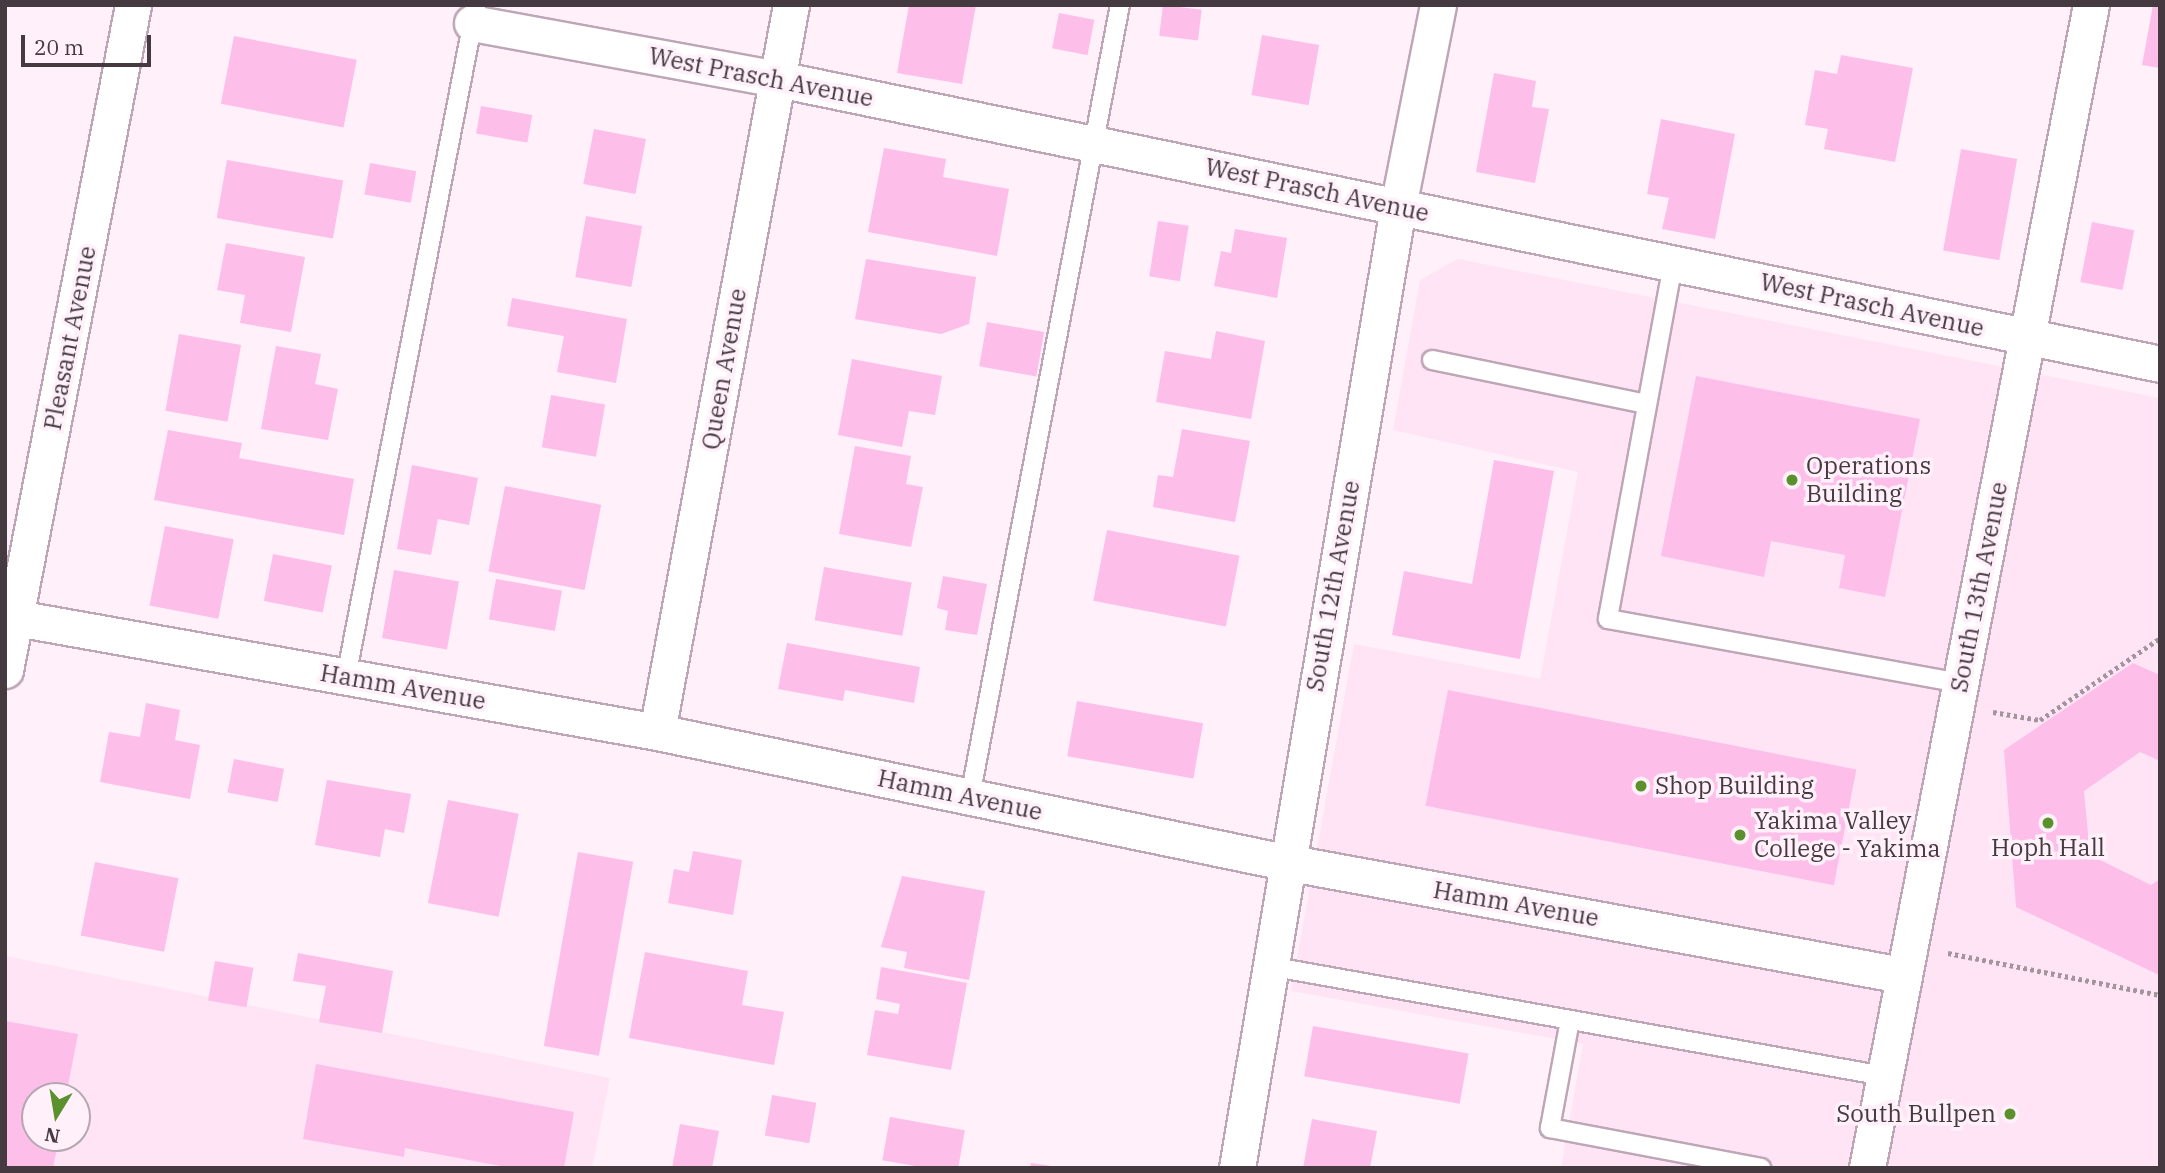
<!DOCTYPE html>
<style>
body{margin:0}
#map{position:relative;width:2165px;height:1173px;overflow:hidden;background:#fff0fa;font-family:"IBM Plex Serif",serif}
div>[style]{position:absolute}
.built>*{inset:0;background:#ffe4f6}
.building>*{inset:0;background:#febeea;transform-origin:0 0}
.path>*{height:4.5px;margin-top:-2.25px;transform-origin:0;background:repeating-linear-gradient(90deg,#a2959d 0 3.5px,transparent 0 7px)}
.roads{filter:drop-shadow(2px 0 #bea6b6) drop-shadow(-2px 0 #bea6b6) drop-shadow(0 2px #bea6b6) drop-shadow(0 -2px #bea6b6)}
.service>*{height:18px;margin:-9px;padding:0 9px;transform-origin:9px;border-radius:9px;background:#fff}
.minor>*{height:35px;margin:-17.5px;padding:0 17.5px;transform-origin:17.5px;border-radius:17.5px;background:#fff}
.dots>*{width:19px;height:19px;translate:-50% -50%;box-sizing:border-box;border:4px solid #fff0fa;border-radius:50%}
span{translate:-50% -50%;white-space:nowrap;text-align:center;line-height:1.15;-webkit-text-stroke:7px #fff0fa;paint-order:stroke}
.street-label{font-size:24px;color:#443a40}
.poi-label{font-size:24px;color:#443a40}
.left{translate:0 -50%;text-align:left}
.right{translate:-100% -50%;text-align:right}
.frame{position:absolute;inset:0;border:7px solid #443a40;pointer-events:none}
.north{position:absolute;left:21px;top:1082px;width:70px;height:70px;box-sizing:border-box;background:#fff0fa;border:2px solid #b4a7b0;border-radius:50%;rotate:191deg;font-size:19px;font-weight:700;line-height:28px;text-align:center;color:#443a40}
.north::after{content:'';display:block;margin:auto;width:24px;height:32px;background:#5b912c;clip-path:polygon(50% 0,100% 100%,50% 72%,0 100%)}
.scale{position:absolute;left:21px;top:35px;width:130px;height:32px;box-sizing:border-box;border:4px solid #443a40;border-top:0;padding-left:9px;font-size:21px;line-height:24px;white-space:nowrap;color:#443a40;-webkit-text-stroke:5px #fff0fa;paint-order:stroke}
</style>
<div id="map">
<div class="built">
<div style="clip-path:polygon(1458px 259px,2160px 398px,2160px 1168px,1561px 1168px,1583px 1044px,1291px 991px,1354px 644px,1540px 679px,1578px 472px,1393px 430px,1420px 280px)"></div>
<div style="clip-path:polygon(evenodd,5px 956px,610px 1078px,592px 1168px,5px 1168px,5px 956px,35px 1096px,77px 1096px,77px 1138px,35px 1138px,35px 1096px)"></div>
</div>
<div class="building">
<div style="clip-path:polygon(909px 5px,976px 5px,962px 84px,897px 73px)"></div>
<div style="left:1163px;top:5px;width:39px;height:31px;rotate:7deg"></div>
<div style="clip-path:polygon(2153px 5px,2160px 5px,2160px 68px,2142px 65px)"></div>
<div style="left:1059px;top:13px;width:36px;height:36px;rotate:11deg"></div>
<div style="left:1262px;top:35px;width:58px;height:61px;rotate:10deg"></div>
<div style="left:234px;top:36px;width:125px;height:69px;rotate:11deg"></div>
<div style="clip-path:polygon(1841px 55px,1913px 68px,1895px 162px,1824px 149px,1828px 129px,1805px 125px,1815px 70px,1837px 74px)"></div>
<div style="clip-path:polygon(1494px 73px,1536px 81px,1532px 107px,1549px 109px,1535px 183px,1476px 172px)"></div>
<div style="left:481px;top:106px;width:52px;height:28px;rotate:10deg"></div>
<div style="clip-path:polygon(1661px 119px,1735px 134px,1715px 239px,1662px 229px,1669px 198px,1647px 194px)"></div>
<div style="left:594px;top:129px;width:53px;height:56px;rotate:11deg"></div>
<div style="clip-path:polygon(884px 148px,946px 159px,943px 177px,1009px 189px,997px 256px,868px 232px)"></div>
<div style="left:1961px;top:149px;width:57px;height:103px;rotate:10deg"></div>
<div style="left:227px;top:160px;width:118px;height:59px;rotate:10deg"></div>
<div style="left:370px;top:163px;width:47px;height:32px;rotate:10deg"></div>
<div style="left:586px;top:216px;width:57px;height:62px;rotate:10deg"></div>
<div style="left:1158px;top:221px;width:31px;height:56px;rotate:9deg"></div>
<div style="left:2092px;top:222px;width:43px;height:61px;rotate:11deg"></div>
<div style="clip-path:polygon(1235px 229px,1287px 238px,1277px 298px,1214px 286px,1221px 251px,1231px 253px)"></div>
<div style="clip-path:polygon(226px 243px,305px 257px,291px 332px,240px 323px,245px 295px,217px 290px)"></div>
<div style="clip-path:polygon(866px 259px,976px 277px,969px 324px,941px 334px,855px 319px)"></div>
<div style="clip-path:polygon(512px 298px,627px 319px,616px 383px,557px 372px,564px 336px,507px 326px)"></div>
<div style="left:987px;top:322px;width:58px;height:45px;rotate:10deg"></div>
<div style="clip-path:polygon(1216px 331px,1265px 341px,1251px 419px,1156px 402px,1165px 351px,1211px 359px)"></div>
<div style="left:179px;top:334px;width:63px;height:78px;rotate:10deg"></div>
<div style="clip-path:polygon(276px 346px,321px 354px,315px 384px,338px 389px,328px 440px,261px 429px)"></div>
<div style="clip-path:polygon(852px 359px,942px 376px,935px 415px,909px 411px,902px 447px,838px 435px)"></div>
<div style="clip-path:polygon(1696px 376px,1920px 419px,1885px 597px,1839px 588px,1845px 555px,1771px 541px,1764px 577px,1661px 556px)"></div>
<div style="left:551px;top:395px;width:55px;height:53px;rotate:10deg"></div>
<div style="clip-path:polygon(1182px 429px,1250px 441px,1235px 522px,1153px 507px,1158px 475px,1173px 477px)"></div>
<div style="clip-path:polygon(168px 430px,242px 443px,239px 458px,354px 479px,344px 535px,154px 500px)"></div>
<div style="clip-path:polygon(855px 446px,911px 456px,906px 484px,923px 487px,911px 547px,839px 534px)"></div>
<div style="clip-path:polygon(1494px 460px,1554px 471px,1520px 659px,1392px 635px,1404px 571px,1472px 584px)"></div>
<div style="clip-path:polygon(412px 465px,478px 478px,469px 525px,438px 519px,431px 555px,397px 549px)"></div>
<div style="left:505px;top:486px;width:98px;height:87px;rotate:11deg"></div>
<div style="left:165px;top:526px;width:70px;height:81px;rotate:11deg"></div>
<div style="left:1107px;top:530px;width:135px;height:72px;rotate:11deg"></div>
<div style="left:273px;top:554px;width:60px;height:48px;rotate:11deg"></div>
<div style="left:824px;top:567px;width:89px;height:54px;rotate:10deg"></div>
<div style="left:394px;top:570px;width:66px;height:69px;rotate:10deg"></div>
<div style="clip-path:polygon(943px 576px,987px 584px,977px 635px,945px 630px,948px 611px,937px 608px)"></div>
<div style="left:496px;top:579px;width:67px;height:41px;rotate:10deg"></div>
<div style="clip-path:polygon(787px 643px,920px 667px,914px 703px,845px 690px,843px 701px,778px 689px)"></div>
<div style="clip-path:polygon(2133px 663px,2160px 675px,2160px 761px,2140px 752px,2084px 791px,2090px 855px,2151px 885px,2160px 879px,2159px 975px,2016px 907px,2004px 750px)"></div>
<div style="left:1448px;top:690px;width:416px;height:118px;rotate:11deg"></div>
<div style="left:1077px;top:701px;width:128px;height:56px;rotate:10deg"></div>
<div style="clip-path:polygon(146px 703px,180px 710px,175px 740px,200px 745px,190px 799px,100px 782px,109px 732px,140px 737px)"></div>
<div style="left:234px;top:759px;width:51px;height:34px;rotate:11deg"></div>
<div style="clip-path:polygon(327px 780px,411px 794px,404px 833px,385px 829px,380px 857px,315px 845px)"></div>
<div style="left:448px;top:800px;width:72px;height:105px;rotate:11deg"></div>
<div style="clip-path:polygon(693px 851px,742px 860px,733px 915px,668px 903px,674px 869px,689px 872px)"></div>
<div style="left:578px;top:852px;width:56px;height:197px;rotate:10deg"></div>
<div style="left:95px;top:862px;width:85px;height:75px;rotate:11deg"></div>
<div style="clip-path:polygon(902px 876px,985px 891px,969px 980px,904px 968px,907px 952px,881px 947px)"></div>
<div style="clip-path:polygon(645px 952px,748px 971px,742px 1005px,784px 1012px,774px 1065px,629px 1038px)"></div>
<div style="clip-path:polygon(298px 953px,393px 971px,382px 1033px,319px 1022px,326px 986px,293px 981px)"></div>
<div style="left:215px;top:961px;width:39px;height:40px;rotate:10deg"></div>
<div style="clip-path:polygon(881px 967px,967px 983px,951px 1070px,867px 1055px,875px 1010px,898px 1014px,900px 1004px,876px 999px)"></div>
<div style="clip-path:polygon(5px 1021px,78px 1034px,66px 1096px,35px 1096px,35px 1138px,59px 1138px,53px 1168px,5px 1168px)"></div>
<div style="left:1313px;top:1026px;width:158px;height:51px;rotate:10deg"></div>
<div style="clip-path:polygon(316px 1064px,574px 1112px,564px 1168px,512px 1168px,405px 1148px,404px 1157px,303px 1139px)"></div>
<div style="left:772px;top:1095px;width:45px;height:41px;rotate:10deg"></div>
<div style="left:890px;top:1117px;width:76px;height:44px;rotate:10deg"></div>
<div style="clip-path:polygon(1312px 1119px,1377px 1131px,1370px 1168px,1303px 1168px)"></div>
<div style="clip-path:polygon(680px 1124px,719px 1131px,712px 1168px,672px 1168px)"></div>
<div style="clip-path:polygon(1031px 1163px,1051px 1166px,1051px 1168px,1030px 1168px)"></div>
</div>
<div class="path">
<div style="left:1993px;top:712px;width:48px;rotate:9.7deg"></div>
<div style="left:2040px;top:720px;width:145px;rotate:-34.3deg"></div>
<div style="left:1948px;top:953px;width:216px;rotate:11.2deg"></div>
</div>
<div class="roads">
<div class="service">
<div style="left:1673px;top:264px;width:361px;rotate:100.4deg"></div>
<div style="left:1608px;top:619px;width:358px;rotate:10.3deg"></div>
<div style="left:1432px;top:360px;width:219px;rotate:11.6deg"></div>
<div style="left:346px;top:677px;width:684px;rotate:-79.05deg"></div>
<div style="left:970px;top:797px;width:806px;rotate:-79.28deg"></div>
<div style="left:1269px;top:966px;width:625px;rotate:10.14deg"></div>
<div style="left:1570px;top:1020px;width:110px;rotate:100.5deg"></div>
<div style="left:1550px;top:1128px;width:215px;rotate:10.7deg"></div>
</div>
<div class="minor">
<div style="left:472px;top:23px;width:311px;rotate:10.4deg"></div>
<div style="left:778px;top:79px;width:1411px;rotate:11.65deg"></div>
<div style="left:16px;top:618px;width:651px;rotate:10.08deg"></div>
<div style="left:657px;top:732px;width:641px;rotate:11.7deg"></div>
<div style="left:1285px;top:862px;width:627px;rotate:10.38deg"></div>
<div style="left:5px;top:670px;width:677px;rotate:-79.1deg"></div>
<div style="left:657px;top:732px;width:739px;rotate:-79.56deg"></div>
<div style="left:1237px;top:1168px;width:974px;rotate:-80.49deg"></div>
<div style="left:1398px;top:207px;width:206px;rotate:-78.8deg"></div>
<div style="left:1867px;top:1168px;width:1184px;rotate:-79.1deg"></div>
</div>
</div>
<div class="dots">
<div style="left:1792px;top:480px;background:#5b912c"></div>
<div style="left:1641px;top:786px;background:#5b912c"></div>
<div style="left:2048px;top:823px;background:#5b912c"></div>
<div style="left:1740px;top:835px;background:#5b912c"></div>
<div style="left:2010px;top:1114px;background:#5b912c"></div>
</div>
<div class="street-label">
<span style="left:761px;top:77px;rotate:11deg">West Prasch Avenue</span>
<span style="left:1317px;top:190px;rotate:12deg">West Prasch Avenue</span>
<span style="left:1872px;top:305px;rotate:12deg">West Prasch Avenue</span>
<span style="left:70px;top:338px;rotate:-79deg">Pleasant Avenue</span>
<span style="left:724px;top:369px;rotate:-80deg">Queen Avenue</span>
<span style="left:1333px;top:586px;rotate:-80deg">South 12th Avenue</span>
<span style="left:1979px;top:587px;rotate:-79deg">South 13th Avenue</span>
<span style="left:403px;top:687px;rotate:10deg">Hamm Avenue</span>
<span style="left:960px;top:795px;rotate:12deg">Hamm Avenue</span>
<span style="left:1516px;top:904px;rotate:10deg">Hamm Avenue</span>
</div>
<div class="poi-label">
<span class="left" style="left:1806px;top:480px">Operations<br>Building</span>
<span class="left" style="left:1655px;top:786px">Shop Building</span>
<span class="left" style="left:1754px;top:835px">Yakima Valley<br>College - Yakima</span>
<span style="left:2048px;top:848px">Hoph Hall</span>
<span class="right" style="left:1996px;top:1114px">South Bullpen</span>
</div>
<div class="frame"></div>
<div class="north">N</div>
<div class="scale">20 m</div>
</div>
